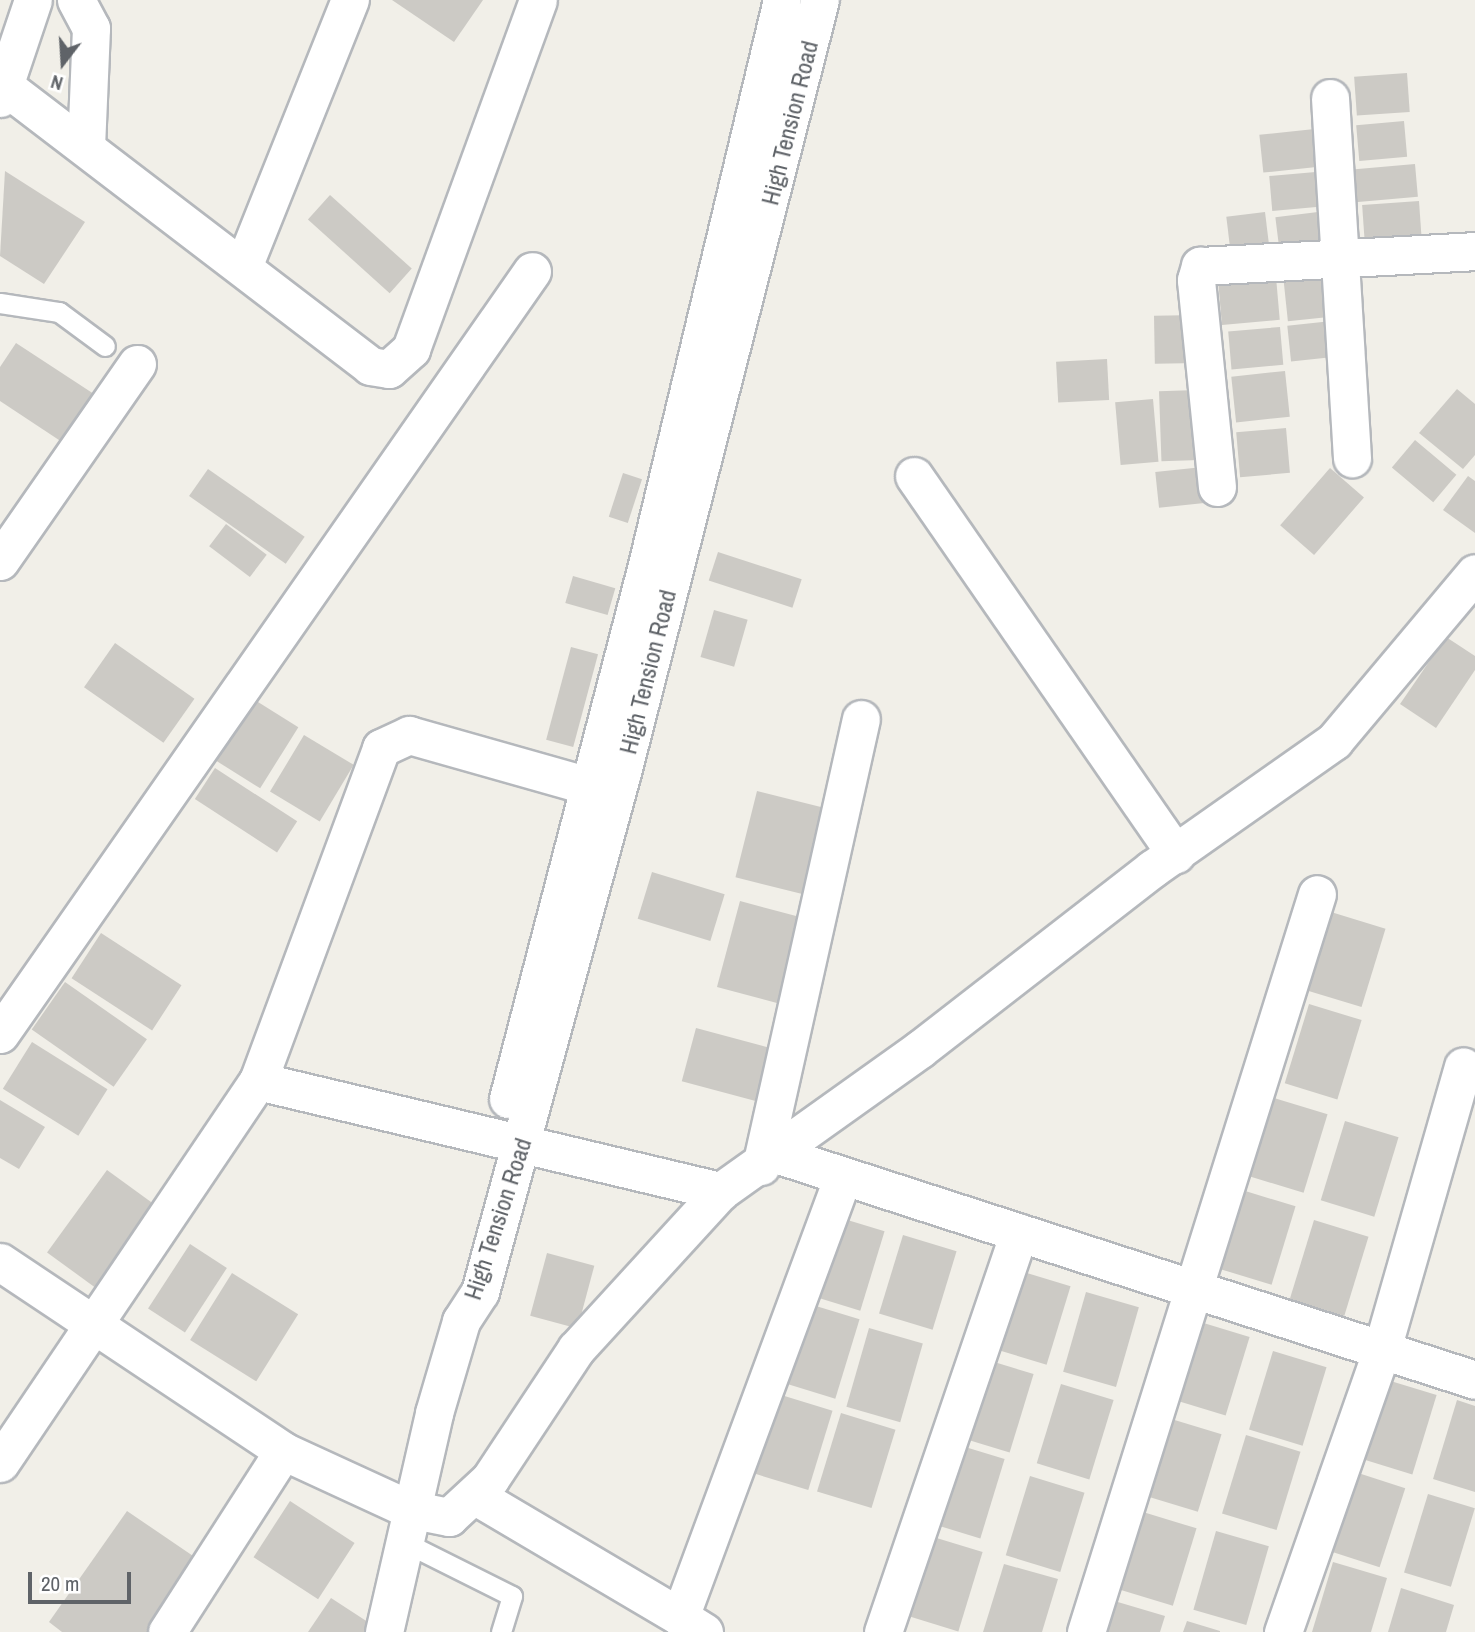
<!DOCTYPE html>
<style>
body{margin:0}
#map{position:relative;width:1475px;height:1632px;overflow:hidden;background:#f1efe8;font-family:"Archivo Narrow",sans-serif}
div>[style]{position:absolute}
.building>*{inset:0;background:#cccac5;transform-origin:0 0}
.roads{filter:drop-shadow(2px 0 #b5b8bc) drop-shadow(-2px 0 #b5b8bc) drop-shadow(0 2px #b5b8bc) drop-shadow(0 -2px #b5b8bc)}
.lane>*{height:19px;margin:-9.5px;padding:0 9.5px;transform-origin:9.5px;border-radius:9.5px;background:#fff}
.street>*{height:37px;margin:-18.5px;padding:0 18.5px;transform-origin:18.5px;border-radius:18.5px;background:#fff}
span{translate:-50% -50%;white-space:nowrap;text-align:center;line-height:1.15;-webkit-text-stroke:5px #fff;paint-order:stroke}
.street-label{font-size:24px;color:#5f6368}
.north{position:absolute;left:28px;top:28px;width:70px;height:70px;-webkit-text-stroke:5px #fff;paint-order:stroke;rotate:197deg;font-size:19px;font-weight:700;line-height:28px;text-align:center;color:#5f6368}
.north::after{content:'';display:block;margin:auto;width:24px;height:32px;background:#5f6368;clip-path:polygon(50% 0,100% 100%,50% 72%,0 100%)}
.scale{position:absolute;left:28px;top:1572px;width:103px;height:32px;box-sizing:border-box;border:4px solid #5f6368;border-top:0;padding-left:9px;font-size:21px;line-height:24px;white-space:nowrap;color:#5f6368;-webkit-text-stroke:5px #fff;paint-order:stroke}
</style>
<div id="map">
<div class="building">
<div style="clip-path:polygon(392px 0,483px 0,454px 42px)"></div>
<div style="left:1407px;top:73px;width:39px;height:53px;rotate:86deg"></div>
<div style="left:1404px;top:121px;width:36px;height:48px;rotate:85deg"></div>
<div style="left:1324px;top:128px;width:38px;height:65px;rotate:84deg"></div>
<div style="left:1415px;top:164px;width:33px;height:63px;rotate:85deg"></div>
<div style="clip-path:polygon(5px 171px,85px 222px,44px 284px,0 256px)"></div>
<div style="left:1327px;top:171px;width:35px;height:58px;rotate:85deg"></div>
<div style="left:330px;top:195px;width:110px;height:33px;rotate:42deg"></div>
<div style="left:1419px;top:201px;width:39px;height:57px;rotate:86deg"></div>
<div style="left:1326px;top:211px;width:39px;height:51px;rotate:83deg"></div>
<div style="left:1265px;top:212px;width:39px;height:39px;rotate:83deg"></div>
<div style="left:1336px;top:272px;width:44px;height:53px;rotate:84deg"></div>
<div style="left:1276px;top:277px;width:43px;height:58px;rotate:85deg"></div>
<div style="left:1198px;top:315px;width:48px;height:44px;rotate:89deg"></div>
<div style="left:1341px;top:320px;width:36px;height:54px;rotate:84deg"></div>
<div style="left:1280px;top:327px;width:38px;height:52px;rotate:85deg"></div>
<div style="clip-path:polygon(16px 343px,97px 396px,65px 444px,0 401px,0 367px)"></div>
<div style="left:1107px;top:359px;width:41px;height:51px;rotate:87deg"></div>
<div style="left:1285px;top:371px;width:46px;height:54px;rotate:84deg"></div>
<div style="clip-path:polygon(1457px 389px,1475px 404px,1475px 455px,1463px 469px,1419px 433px)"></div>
<div style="left:1197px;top:390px;width:70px;height:38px;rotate:88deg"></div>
<div style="left:1153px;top:399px;width:63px;height:38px;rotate:85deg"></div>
<div style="left:1286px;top:428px;width:45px;height:50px;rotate:85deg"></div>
<div style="left:1415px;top:440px;width:54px;height:36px;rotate:40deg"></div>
<div style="left:1203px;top:467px;width:36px;height:48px;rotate:84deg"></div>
<div style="left:1330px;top:468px;width:45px;height:76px;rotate:41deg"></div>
<div style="left:208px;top:469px;width:118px;height:33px;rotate:35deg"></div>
<div style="left:623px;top:473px;width:20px;height:46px;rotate:18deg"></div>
<div style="clip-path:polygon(1468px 476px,1475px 481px,1475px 533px,1443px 510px)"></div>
<div style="left:226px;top:524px;width:51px;height:28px;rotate:37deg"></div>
<div style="left:718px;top:552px;width:88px;height:30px;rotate:18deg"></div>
<div style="left:573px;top:576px;width:44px;height:28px;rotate:16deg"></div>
<div style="left:714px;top:610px;width:35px;height:49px;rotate:16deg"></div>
<div style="clip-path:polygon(1446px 637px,1475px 656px,1475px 670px,1436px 728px,1400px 704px)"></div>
<div style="left:115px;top:643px;width:97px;height:54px;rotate:35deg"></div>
<div style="left:571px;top:647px;width:28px;height:96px;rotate:15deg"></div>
<div style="left:250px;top:697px;width:57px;height:72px;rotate:32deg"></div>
<div style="left:304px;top:735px;width:58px;height:66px;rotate:31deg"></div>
<div style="left:215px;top:768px;width:98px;height:37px;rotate:33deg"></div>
<div style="left:757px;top:791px;width:73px;height:89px;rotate:14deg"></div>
<div style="left:652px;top:872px;width:76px;height:49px;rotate:17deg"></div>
<div style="left:740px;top:901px;width:63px;height:89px;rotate:15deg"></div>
<div style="left:1331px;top:912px;width:57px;height:82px;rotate:17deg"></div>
<div style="left:101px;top:933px;width:96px;height:54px;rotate:33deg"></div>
<div style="left:65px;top:982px;width:100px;height:58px;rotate:35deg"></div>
<div style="left:1309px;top:1004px;width:55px;height:83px;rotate:17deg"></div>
<div style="left:696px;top:1028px;width:86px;height:55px;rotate:15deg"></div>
<div style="left:32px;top:1042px;width:89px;height:55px;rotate:32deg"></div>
<div style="left:1274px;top:1098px;width:56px;height:82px;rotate:17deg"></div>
<div style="clip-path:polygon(0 1100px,45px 1127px,19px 1169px,0 1158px)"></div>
<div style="left:1345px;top:1121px;width:56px;height:83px;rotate:17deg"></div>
<div style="left:107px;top:1170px;width:65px;height:102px;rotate:36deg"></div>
<div style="left:1242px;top:1190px;width:56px;height:82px;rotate:17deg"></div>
<div style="left:831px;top:1215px;width:56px;height:83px;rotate:17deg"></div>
<div style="left:1314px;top:1220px;width:57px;height:83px;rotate:17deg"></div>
<div style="left:903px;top:1235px;width:56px;height:82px;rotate:17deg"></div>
<div style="left:190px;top:1244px;width:44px;height:77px;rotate:33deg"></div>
<div style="left:547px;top:1253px;width:49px;height:65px;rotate:15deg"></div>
<div style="left:1017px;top:1270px;width:56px;height:82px;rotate:17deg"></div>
<div style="left:232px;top:1273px;width:78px;height:79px;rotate:32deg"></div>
<div style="left:1086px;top:1292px;width:55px;height:83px;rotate:16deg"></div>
<div style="left:806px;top:1303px;width:56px;height:83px;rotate:17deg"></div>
<div style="left:1197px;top:1321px;width:55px;height:82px;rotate:17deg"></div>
<div style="left:869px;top:1328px;width:56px;height:82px;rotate:16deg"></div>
<div style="left:1273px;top:1351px;width:56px;height:82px;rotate:17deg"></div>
<div style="left:981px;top:1358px;width:55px;height:82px;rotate:17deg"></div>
<div style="left:1384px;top:1379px;width:55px;height:83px;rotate:17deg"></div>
<div style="left:1061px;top:1384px;width:55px;height:83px;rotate:17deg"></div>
<div style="left:778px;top:1394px;width:57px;height:83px;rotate:17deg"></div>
<div style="clip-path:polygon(1457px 1400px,1475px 1406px,1475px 1492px,1433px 1479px)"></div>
<div style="left:841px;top:1413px;width:57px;height:82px;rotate:17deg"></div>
<div style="left:1168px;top:1418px;width:56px;height:81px;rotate:17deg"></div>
<div style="left:1246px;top:1435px;width:57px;height:82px;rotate:17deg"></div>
<div style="left:952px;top:1443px;width:55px;height:83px;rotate:17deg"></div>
<div style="left:1352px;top:1471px;width:56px;height:83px;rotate:18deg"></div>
<div style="left:1030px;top:1476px;width:57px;height:83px;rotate:17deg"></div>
<div style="left:1428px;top:1494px;width:49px;height:82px;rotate:17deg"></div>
<div style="left:290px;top:1501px;width:77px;height:67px;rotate:33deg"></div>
<div style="clip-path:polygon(127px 1511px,199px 1560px,149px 1632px,62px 1632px,49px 1622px)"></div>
<div style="left:1143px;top:1512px;width:56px;height:81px;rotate:17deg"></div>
<div style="left:1216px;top:1531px;width:55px;height:82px;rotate:16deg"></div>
<div style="left:930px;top:1536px;width:55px;height:83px;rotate:17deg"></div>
<div style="clip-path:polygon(1333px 1562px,1387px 1578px,1371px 1632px,1312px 1632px)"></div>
<div style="clip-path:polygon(1004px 1564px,1058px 1579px,1042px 1632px,983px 1632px)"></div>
<div style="clip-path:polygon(1401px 1588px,1454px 1605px,1446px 1632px,1388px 1632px)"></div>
<div style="clip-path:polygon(331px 1598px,374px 1626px,370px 1632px,308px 1632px)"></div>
<div style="clip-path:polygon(1111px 1600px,1165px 1616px,1160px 1632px,1101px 1632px)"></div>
<div style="clip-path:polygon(1187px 1621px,1220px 1631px,1220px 1632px,1183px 1632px)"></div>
</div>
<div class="roads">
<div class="lane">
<div style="left:0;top:303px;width:60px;rotate:8.7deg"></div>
<div style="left:59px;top:312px;width:57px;rotate:36.5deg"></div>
<div style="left:402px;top:1541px;width:123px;rotate:26.6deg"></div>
<div style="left:512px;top:1596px;width:38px;rotate:107deg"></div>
</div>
<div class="street">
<div style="left:76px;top:0;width:32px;rotate:62deg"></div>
<div style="left:91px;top:28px;width:117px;rotate:92.4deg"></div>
<div style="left:7px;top:88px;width:457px;rotate:37.4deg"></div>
<div style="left:370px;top:366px;width:19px;rotate:9deg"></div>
<div style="left:389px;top:369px;width:30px;rotate:-42deg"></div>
<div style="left:411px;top:349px;width:371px;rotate:-70deg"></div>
<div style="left:0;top:98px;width:103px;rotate:-71.4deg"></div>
<div style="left:1330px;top:98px;width:361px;rotate:86.5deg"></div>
<div style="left:243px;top:267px;width:288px;rotate:-68.2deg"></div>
<div style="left:914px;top:476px;width:460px;rotate:55.3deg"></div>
<div style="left:1217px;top:487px;width:208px;rotate:-95.8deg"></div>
<div style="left:1196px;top:280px;width:15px;rotate:-74deg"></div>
<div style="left:1200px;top:266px;width:275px;rotate:-3.1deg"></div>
<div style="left:0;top:561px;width:240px;rotate:-55.2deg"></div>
<div style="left:0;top:1034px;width:930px;rotate:-55.11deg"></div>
<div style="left:258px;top:1081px;width:476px;rotate:13.4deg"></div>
<div style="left:508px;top:1099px;width:556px;rotate:-75.41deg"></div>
<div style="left:648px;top:561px;width:577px;rotate:-76.57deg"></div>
<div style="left:779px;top:1155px;width:731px;rotate:17.91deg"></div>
<div style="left:761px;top:1166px;width:458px;rotate:-77.4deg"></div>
<div style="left:0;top:1262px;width:340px;rotate:33.7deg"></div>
<div style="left:283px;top:1451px;width:139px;rotate:24.7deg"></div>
<div style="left:409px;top:1509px;width:41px;rotate:11.3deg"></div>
<div style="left:449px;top:1517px;width:56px;rotate:-42.8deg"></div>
<div style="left:490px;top:1479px;width:156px;rotate:-56.5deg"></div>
<div style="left:576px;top:1349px;width:214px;rotate:-47.5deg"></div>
<div style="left:721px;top:1191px;width:244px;rotate:-35.5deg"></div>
<div style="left:920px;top:1049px;width:294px;rotate:-37.8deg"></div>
<div style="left:1152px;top:869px;width:223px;rotate:-35.1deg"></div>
<div style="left:1334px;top:741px;width:219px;rotate:-50deg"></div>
<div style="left:0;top:1463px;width:461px;rotate:-56deg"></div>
<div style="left:258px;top:1081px;width:355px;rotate:-69.7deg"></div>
<div style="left:381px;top:748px;width:31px;rotate:-25deg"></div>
<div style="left:409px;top:735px;width:187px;rotate:15.8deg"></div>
<div style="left:474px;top:1495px;width:239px;rotate:30.6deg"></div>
<div style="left:167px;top:1632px;width:215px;rotate:-57.3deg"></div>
<div style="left:384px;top:1632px;width:225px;rotate:-77.1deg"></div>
<div style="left:434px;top:1413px;width:96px;rotate:-73.6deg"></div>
<div style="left:461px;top:1321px;width:35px;rotate:-57deg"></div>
<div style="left:480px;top:1292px;width:539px;rotate:-74.73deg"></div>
<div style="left:622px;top:772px;width:797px;rotate:-75.62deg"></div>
<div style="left:704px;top:1632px;width:28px;rotate:-148deg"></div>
<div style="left:680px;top:1617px;width:470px;rotate:-69.7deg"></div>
<div style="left:883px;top:1632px;width:422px;rotate:-71.2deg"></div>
<div style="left:1086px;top:1632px;width:773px;rotate:-72.62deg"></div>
<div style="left:1283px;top:1632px;width:300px;rotate:-70.7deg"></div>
<div style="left:1382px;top:1349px;width:294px;rotate:-74deg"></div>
</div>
</div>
<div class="street-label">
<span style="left:790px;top:123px;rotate:-76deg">High Tension Road</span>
<span style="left:648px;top:672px;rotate:-76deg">High Tension Road</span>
<span style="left:498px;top:1219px;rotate:-72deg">High Tension Road</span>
</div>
<div class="north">N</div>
<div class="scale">20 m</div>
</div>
